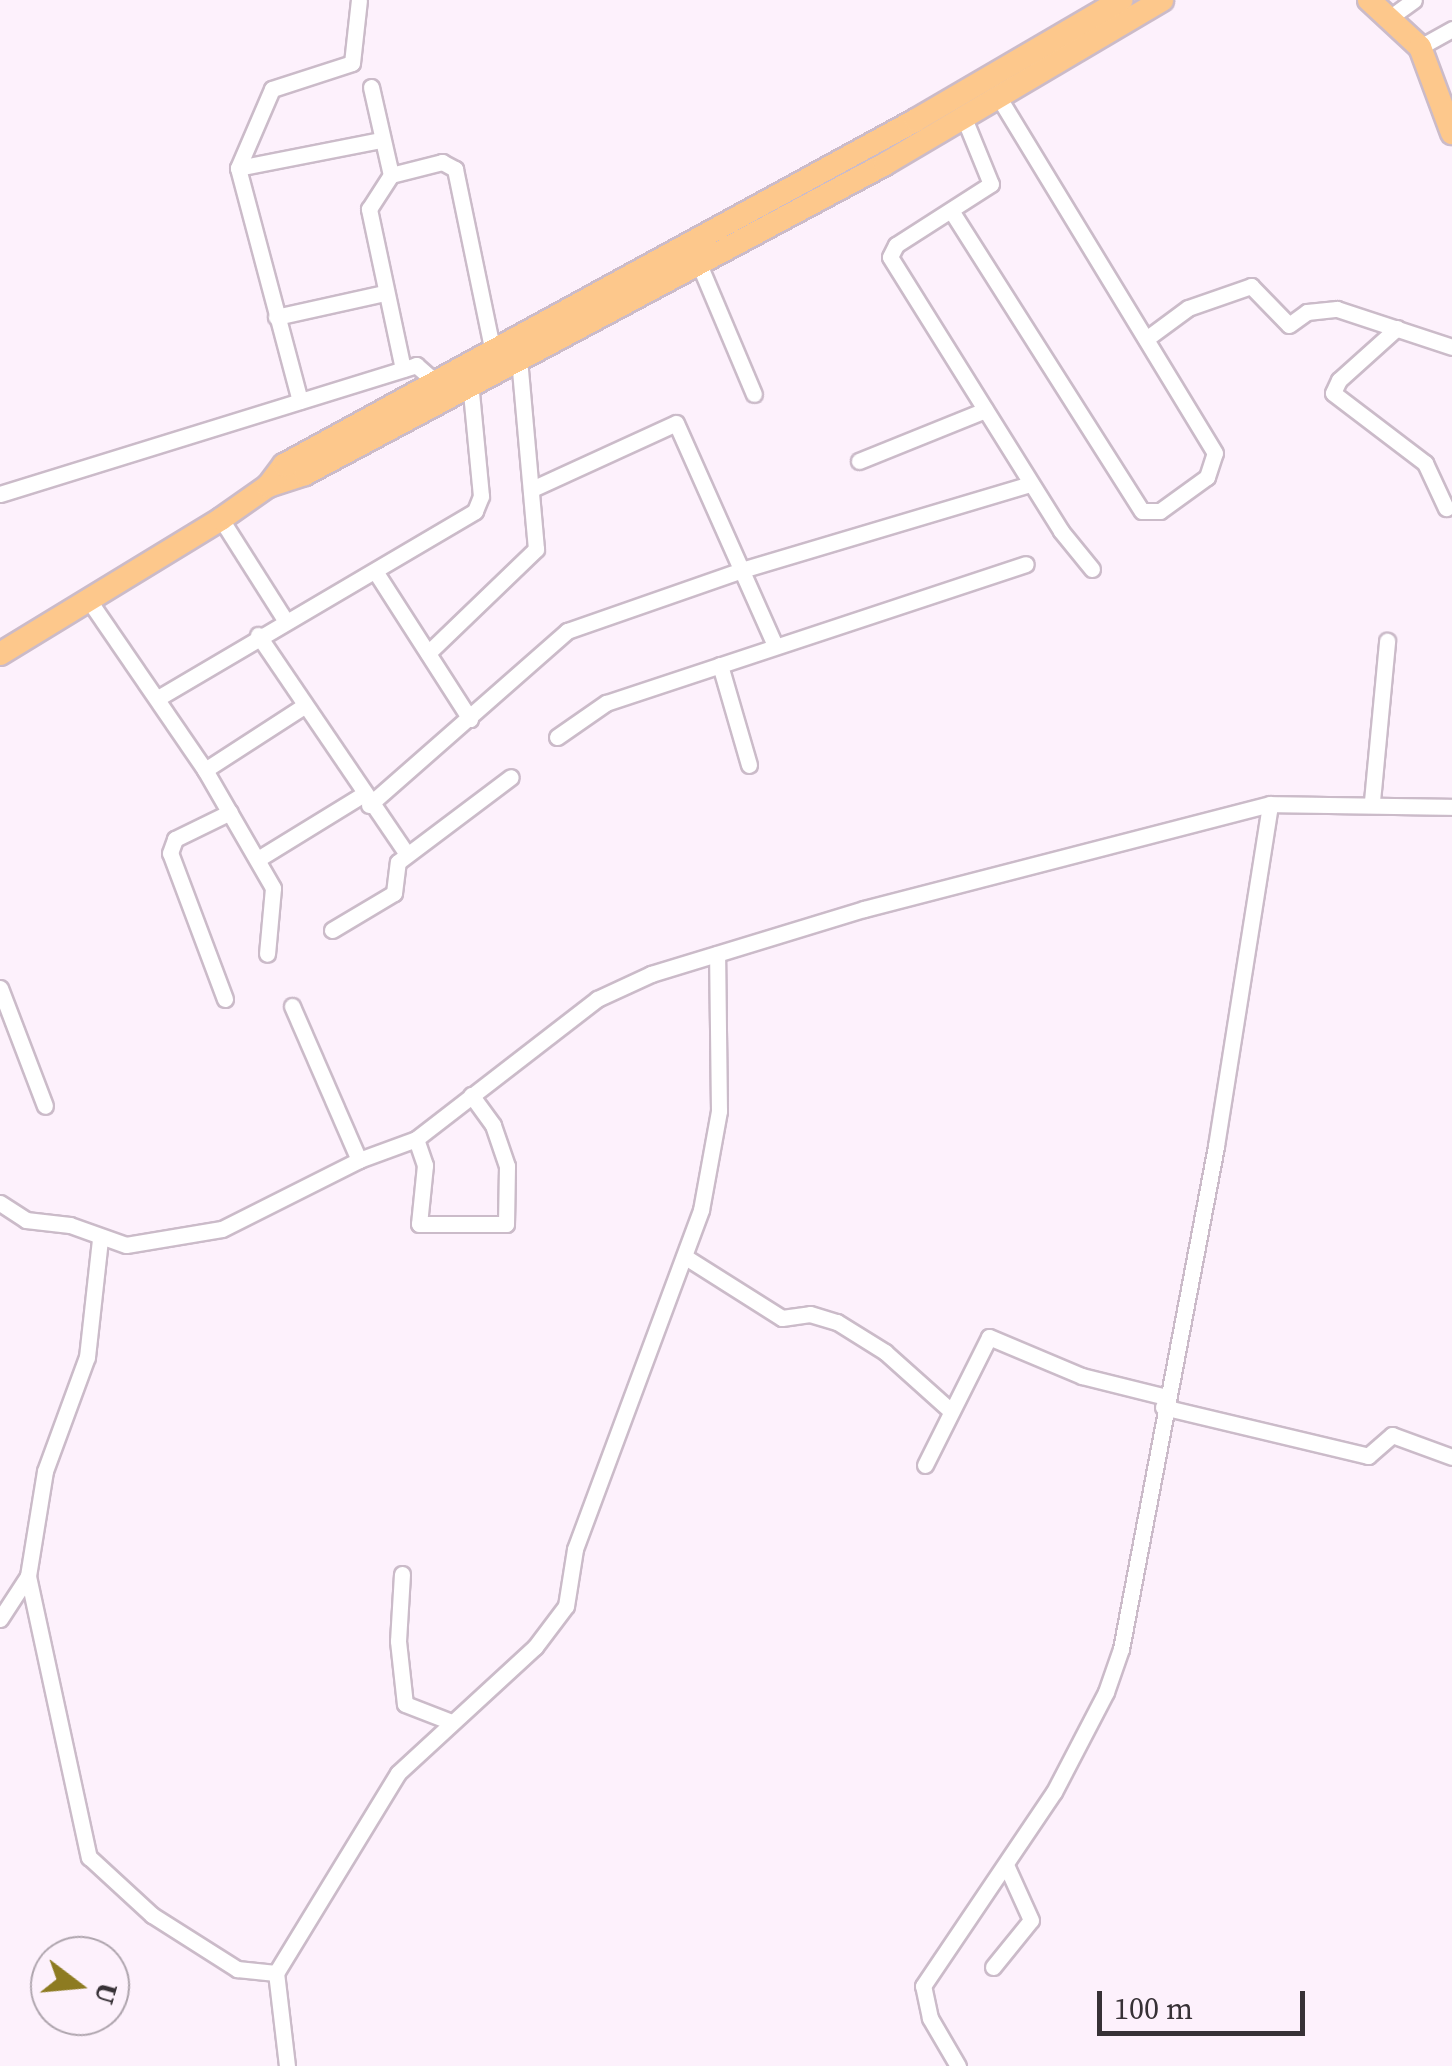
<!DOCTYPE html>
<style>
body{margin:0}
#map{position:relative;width:1452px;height:2066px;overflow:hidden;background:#fdf1fc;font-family:"Source Serif 4",serif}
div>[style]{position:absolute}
.roads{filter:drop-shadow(2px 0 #cbbbc9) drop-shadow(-2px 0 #cbbbc9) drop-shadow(0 2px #cbbbc9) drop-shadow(0 -2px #cbbbc9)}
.minor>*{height:15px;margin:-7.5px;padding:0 7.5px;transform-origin:7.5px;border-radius:7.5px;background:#fff}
.highway>*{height:22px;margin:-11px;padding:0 11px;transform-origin:11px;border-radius:11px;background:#fdc88c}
span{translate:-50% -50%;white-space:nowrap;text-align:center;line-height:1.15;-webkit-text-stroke:9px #fdf1fc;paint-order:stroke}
.north{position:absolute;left:30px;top:1936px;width:100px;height:100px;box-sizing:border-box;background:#fdf1fc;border:2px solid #aea4ad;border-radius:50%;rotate:106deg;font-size:28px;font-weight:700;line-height:40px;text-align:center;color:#373136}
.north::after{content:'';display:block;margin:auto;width:35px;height:45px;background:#8d7b21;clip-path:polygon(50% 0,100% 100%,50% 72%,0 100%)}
.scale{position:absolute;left:1097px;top:1991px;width:208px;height:45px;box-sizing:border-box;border:5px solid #373136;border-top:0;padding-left:12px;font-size:30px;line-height:35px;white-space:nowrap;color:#373136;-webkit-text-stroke:8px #fdf1fc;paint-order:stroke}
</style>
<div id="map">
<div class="roads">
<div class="minor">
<div style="left:1392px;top:16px;width:27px;rotate:-36deg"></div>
<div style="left:1420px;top:47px;width:37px;rotate:-29deg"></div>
<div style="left:371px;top:87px;width:90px;rotate:77.2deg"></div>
<div style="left:964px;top:118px;width:71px;rotate:67.8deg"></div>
<div style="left:991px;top:184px;width:113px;rotate:147.3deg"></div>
<div style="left:896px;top:245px;width:13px;rotate:117deg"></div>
<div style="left:890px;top:257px;width:323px;rotate:58deg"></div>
<div style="left:1061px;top:531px;width:49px;rotate:50.8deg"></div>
<div style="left:238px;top:168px;width:146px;rotate:-11.1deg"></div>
<div style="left:952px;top:212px;width:354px;rotate:57.6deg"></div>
<div style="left:1142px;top:511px;width:18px"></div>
<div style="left:1160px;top:511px;width:58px;rotate:-35.9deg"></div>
<div style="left:1207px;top:477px;width:25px;rotate:-72deg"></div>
<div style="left:1215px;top:453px;width:416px;rotate:-121.3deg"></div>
<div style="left:699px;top:264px;width:141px;rotate:67.1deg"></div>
<div style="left:276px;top:317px;width:111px;rotate:-12.5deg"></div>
<div style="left:1397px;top:328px;width:78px;rotate:138.1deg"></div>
<div style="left:1339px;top:380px;width:14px;rotate:115deg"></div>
<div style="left:1333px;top:393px;width:116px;rotate:37.3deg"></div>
<div style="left:1425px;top:463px;width:50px;rotate:65deg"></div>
<div style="left:1146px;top:339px;width:52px;rotate:-36.4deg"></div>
<div style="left:1188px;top:308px;width:67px;rotate:-19.2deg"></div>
<div style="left:1251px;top:286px;width:54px;rotate:45.7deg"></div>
<div style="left:1289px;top:325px;width:22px;rotate:-36deg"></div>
<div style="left:1307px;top:312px;width:30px;rotate:-6deg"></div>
<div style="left:1337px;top:309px;width:121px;rotate:18.3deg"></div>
<div style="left:403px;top:369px;width:164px;rotate:-102deg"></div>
<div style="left:369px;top:209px;width:40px;rotate:-57.1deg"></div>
<div style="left:391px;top:175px;width:53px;rotate:-14.3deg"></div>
<div style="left:442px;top:162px;width:15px;rotate:28deg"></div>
<div style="left:455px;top:169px;width:182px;rotate:78.3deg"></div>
<div style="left:300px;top:401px;width:241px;rotate:-104.9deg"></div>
<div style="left:238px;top:168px;width:86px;rotate:-66.7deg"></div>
<div style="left:272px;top:89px;width:84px;rotate:-18deg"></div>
<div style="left:352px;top:63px;width:63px;rotate:-83.7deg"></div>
<div style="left:859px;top:461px;width:136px;rotate:-22deg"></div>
<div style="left:532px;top:489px;width:158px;rotate:-24.6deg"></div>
<div style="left:676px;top:423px;width:243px;rotate:66deg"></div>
<div style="left:0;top:494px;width:436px;rotate:-17.2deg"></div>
<div style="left:416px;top:365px;width:23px;rotate:41deg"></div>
<div style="left:221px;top:519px;width:120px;rotate:57.6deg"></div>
<div style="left:375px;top:571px;width:176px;rotate:57.3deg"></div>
<div style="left:90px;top:602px;width:204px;rotate:55.6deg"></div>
<div style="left:205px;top:770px;width:136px;rotate:60deg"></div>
<div style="left:273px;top:888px;width:66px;rotate:95.2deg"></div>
<div style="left:258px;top:635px;width:265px;rotate:55.8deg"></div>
<div style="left:428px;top:653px;width:150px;rotate:-43.9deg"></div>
<div style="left:536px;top:549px;width:192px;rotate:-95.1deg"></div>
<div style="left:720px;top:665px;width:104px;rotate:73.8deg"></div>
<div style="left:158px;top:698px;width:368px;rotate:-30.5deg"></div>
<div style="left:475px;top:511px;width:16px;rotate:-68deg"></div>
<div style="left:481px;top:496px;width:115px;rotate:-95.5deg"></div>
<div style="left:557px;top:737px;width:60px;rotate:-34.8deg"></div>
<div style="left:606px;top:703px;width:442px;rotate:-18.3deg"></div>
<div style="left:205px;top:770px;width:118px;rotate:-32.9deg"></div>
<div style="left:1372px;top:801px;width:161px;rotate:-84.6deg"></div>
<div style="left:369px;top:805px;width:264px;rotate:-41.3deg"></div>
<div style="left:567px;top:631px;width:188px;rotate:-19.2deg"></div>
<div style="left:745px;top:569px;width:298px;rotate:-16.6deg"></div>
<div style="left:258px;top:859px;width:122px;rotate:-31.6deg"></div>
<div style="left:332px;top:930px;width:72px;rotate:-30.8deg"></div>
<div style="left:394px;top:893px;width:31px;rotate:-83deg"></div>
<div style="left:398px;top:862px;width:141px;rotate:-37deg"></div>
<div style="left:0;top:988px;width:126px;rotate:69.1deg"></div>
<div style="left:225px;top:999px;width:156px;rotate:-110.6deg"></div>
<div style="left:170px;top:853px;width:15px;rotate:-70deg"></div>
<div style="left:175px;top:839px;width:61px;rotate:-26.1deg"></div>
<div style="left:292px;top:1006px;width:168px;rotate:66.5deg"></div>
<div style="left:416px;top:1139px;width:28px;rotate:71deg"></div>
<div style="left:425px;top:1165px;width:59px;rotate:95.8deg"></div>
<div style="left:419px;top:1224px;width:87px"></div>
<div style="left:506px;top:1224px;width:58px;rotate:-89deg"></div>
<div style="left:507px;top:1166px;width:43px;rotate:-108.9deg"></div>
<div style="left:493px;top:1125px;width:37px;rotate:-126deg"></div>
<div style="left:0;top:1203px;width:31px;rotate:33deg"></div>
<div style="left:26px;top:1220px;width:44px;rotate:6.5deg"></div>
<div style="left:70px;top:1225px;width:59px;rotate:19.7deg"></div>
<div style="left:126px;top:1245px;width:97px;rotate:-9.5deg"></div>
<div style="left:222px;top:1229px;width:153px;rotate:-26.7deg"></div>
<div style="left:359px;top:1160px;width:61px;rotate:-20.2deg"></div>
<div style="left:416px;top:1139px;width:229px;rotate:-37.7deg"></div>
<div style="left:597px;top:999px;width:60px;rotate:-24.8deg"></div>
<div style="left:651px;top:974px;width:223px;rotate:-17deg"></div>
<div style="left:864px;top:909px;width:419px;rotate:-14.5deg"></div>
<div style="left:1270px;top:804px;width:182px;rotate:0.9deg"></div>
<div style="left:687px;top:1258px;width:112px;rotate:32.3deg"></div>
<div style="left:782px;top:1318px;width:28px;rotate:-8deg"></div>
<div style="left:810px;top:1314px;width:28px;rotate:17deg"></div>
<div style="left:837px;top:1322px;width:57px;rotate:32deg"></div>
<div style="left:885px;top:1352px;width:89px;rotate:41.8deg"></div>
<div style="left:1163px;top:1407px;width:211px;rotate:13.4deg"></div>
<div style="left:1368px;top:1456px;width:32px;rotate:-41deg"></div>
<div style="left:1392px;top:1435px;width:64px;rotate:20.1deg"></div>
<div style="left:925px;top:1465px;width:143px;rotate:-63.4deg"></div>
<div style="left:989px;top:1337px;width:101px;rotate:22.8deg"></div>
<div style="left:1082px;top:1376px;width:87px;rotate:14deg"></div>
<div style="left:402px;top:1574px;width:67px;rotate:93.4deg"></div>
<div style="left:398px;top:1641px;width:63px;rotate:83.7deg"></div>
<div style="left:405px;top:1704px;width:47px;rotate:21.1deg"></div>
<div style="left:28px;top:1576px;width:288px;rotate:77.8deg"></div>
<div style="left:89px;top:1857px;width:86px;rotate:42.6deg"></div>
<div style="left:152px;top:1915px;width:101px;rotate:32.4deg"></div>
<div style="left:237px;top:1969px;width:39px;rotate:6deg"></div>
<div style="left:0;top:1619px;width:51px;rotate:-56.9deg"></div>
<div style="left:28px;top:1576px;width:106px;rotate:-80.8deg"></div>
<div style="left:45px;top:1471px;width:121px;rotate:-69.8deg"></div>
<div style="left:87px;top:1357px;width:119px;rotate:-83.7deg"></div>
<div style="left:993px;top:1967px;width:60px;rotate:-51deg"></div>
<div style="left:1031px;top:1920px;width:60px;rotate:-114.4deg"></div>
<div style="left:287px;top:2066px;width:94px;rotate:-96.7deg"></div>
<div style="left:276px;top:1973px;width:234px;rotate:-58.6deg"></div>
<div style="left:398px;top:1773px;width:186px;rotate:-42.6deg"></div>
<div style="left:535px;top:1647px;width:51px;rotate:-52.9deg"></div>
<div style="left:566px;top:1606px;width:58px;rotate:-81deg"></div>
<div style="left:575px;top:1549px;width:362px;rotate:-69.6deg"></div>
<div style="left:701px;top:1210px;width:101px;rotate:-79.7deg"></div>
<div style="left:719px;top:1111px;width:157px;rotate:-90.7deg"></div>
<div style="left:958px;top:2066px;width:56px;rotate:-120.3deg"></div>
<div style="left:930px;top:2018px;width:33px;rotate:-102deg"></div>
<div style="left:923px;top:1986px;width:234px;rotate:-56deg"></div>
<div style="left:1054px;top:1792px;width:113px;rotate:-62.5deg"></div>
<div style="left:1106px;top:1692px;width:46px;rotate:-70.8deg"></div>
<div style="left:1121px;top:1649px;width:512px;rotate:-79.3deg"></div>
<div style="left:1216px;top:1146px;width:346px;rotate:-81deg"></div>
</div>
<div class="highway">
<div style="left:1369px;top:0;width:69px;rotate:42.7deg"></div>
<div style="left:1420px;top:47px;width:92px;rotate:69.6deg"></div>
<div style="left:268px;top:486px;width:39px;rotate:-18deg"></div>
<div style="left:305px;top:474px;width:658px;rotate:-28.12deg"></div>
<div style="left:885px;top:164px;width:322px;rotate:-30.6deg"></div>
<div style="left:0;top:654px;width:259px;rotate:-31.4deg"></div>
<div style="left:221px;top:519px;width:57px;rotate:-35.1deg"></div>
<div style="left:268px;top:486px;width:26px;rotate:-53deg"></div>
<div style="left:284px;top:465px;width:720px;rotate:-28.63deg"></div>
<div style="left:916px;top:120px;width:238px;rotate:-30.3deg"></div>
</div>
</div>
<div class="north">U</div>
<div class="scale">100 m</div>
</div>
